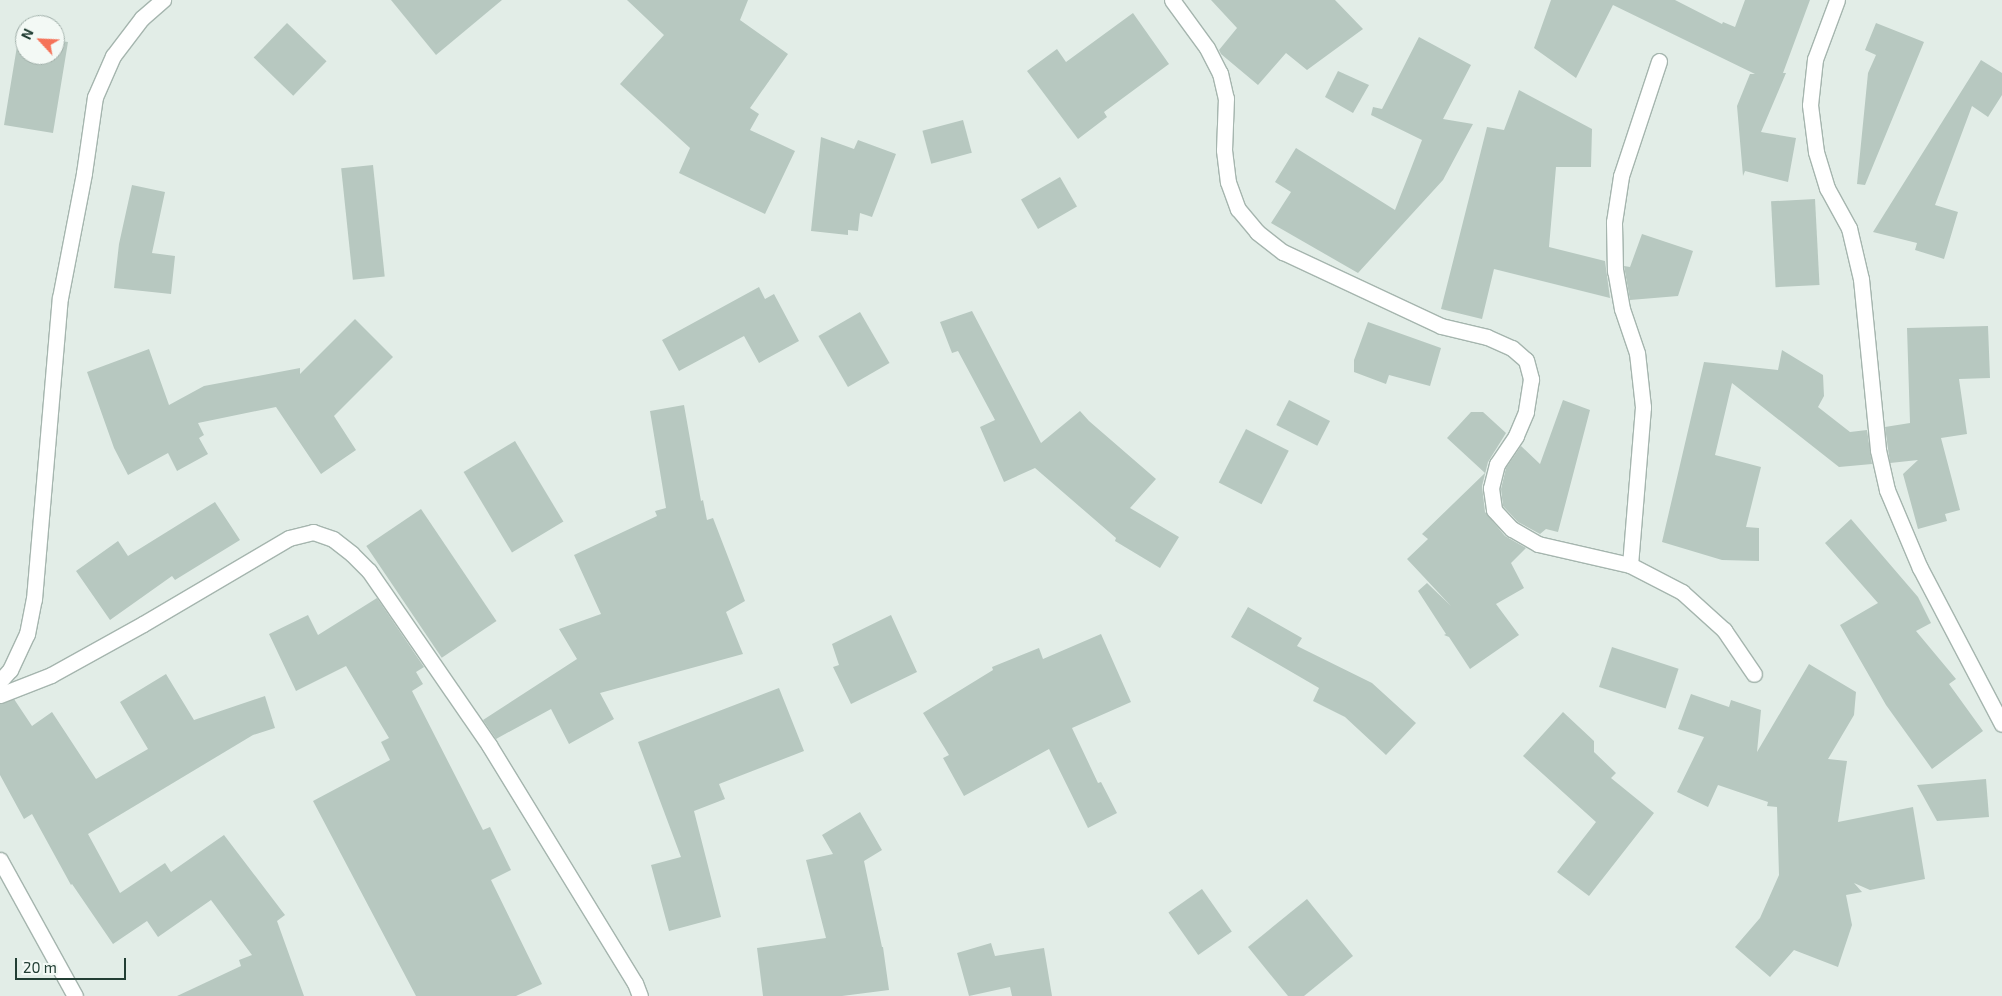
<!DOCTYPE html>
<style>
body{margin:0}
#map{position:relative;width:2002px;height:996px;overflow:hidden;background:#e2ede7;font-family:"Exo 2",sans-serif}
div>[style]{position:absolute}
.building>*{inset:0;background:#b7c8c0;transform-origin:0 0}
.roads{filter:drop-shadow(1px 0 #a5b5ae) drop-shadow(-1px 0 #a5b5ae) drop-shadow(0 1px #a5b5ae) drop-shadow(0 -1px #a5b5ae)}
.minor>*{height:15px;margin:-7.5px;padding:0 7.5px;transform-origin:7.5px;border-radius:7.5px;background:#fff}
span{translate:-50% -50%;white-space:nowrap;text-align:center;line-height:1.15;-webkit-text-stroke:4px #f3f9f5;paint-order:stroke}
.north{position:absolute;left:15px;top:15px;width:50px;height:50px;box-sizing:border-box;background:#f3f9f5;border:1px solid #9faea8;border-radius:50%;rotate:295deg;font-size:14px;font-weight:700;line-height:20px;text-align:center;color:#223e34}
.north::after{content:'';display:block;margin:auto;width:18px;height:22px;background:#f57258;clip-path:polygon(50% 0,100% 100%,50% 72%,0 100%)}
.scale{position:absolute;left:15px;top:958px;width:111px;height:22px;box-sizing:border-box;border:2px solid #223e34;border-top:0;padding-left:6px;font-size:15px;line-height:18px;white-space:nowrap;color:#223e34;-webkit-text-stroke:4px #f3f9f5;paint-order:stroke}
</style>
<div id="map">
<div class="building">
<div style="clip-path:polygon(391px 0,502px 0,436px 55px)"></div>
<div style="clip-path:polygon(627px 0,748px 0,740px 20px,788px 54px,750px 108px,759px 114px,750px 130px,795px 151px,765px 214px,679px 173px,690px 148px,620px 84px,664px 35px)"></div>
<div style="clip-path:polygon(1211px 0,1335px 0,1363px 29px,1307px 70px,1286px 53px,1258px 85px,1221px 54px,1219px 50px,1237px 28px)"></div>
<div style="clip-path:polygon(1551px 0,1675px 0,1722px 24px,1723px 22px,1735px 27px,1745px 0,1810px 0,1783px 73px,1786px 73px,1761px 132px,1796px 138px,1788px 182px,1745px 171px,1743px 176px,1737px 106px,1750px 74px,1755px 74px,1613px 5px,1576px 78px,1534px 48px)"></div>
<div style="clip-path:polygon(1133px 13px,1169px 64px,1104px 112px,1107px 117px,1078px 139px,1027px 71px,1057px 49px,1066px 62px)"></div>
<div style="left:287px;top:23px;width:55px;height:48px;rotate:44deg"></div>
<div style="clip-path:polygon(1876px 23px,1924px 42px,1865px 185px,1857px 184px,1868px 73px,1876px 55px,1865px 50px)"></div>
<div style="clip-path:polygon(19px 34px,25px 35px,25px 55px,55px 55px,55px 40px,68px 42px,53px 133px,4px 125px)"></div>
<div style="clip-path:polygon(1419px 37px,1471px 65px,1443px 119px,1473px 124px,1443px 180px,1358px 273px,1271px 223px,1291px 192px,1275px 182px,1296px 148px,1395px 210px,1422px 140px,1371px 115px,1373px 107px,1382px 109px)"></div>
<div style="clip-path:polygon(1981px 60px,2002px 73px,2002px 95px,1988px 117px,1972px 106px,1935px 205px,1958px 212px,1944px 259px,1915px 250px,1917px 243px,1873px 232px)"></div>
<div style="clip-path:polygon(1338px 71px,1369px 85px,1353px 113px,1325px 97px)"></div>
<div style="clip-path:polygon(1519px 90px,1592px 129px,1591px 167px,1556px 167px,1549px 247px,1605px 261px,1610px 298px,1494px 269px,1482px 319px,1441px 309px,1487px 127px,1504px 130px)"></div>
<div style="left:963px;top:120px;width:34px;height:42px;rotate:75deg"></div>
<div style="clip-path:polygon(821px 137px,854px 149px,858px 140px,896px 154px,872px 217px,860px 213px,858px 231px,848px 230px,848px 235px,811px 231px)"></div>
<div style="left:373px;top:165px;width:112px;height:32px;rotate:84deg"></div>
<div style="left:1060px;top:177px;width:34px;height:45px;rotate:60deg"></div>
<div style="clip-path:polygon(132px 185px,165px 192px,152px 253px,175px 256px,171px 294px,114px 288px,119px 244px)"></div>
<div style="left:1815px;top:199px;width:86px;height:44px;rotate:87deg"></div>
<div style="clip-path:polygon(1642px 234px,1693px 251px,1678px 296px,1630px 300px,1624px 266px,1630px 267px)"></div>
<div style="clip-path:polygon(759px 287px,765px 299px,774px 294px,799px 341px,759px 363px,744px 336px,679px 371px,662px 340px)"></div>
<div style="clip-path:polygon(972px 311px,1041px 443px,1080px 411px,1089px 421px,1156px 479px,1130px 508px,1179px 537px,1160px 568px,1115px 541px,1116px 538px,1035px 468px,1004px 482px,980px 427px,995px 420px,958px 351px,952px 353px,940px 322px)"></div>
<div style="left:860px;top:312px;width:59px;height:48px;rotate:60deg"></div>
<div style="clip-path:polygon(355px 319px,393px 357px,334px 416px,356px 450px,321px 474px,276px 407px,198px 423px,204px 435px,199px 438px,208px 454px,177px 471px,168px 453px,128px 475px,114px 448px,87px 372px,149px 349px,169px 405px,204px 386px,300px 368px,300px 374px)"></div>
<div style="clip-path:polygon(1368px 322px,1441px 348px,1430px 386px,1389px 375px,1386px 384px,1354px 372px,1354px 360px)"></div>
<div style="clip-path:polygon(1988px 326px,1990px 378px,1959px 379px,1967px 434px,1941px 438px,1960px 510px,1945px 514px,1947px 521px,1918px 529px,1903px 474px,1918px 460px,1890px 463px,1885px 427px,1910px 423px,1907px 328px)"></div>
<div style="clip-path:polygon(1782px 350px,1823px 375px,1824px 396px,1818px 407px,1850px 432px,1867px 430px,1872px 464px,1839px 467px,1732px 383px,1715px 455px,1761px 467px,1746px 527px,1759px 528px,1759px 561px,1722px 560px,1662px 542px,1704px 362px,1778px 370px)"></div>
<div style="left:1289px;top:400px;width:46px;height:28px;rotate:27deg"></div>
<div style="clip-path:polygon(1563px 400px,1590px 410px,1558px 532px,1546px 529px,1540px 534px,1518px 522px,1503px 506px,1501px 489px,1506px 468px,1521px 446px,1540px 464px)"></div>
<div style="clip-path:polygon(684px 405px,701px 501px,703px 500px,707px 520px,713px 518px,745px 601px,726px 612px,743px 654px,600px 693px,614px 719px,569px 744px,551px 709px,496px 739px,483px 720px,577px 659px,559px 629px,601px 614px,574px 555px,657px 516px,655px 511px,666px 508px,650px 411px)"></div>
<div style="clip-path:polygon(1471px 412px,1483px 412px,1506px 433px,1488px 462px,1482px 486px,1485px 512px,1505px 536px,1526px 548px,1511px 563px,1524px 588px,1496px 604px,1519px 635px,1470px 669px,1449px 637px,1444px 635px,1446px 634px,1418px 591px,1427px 583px,1451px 606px,1407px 559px,1428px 539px,1422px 534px,1485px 473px,1447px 438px)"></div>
<div style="left:1246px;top:429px;width:48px;height:60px;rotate:27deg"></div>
<div style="left:515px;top:441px;width:94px;height:60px;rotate:59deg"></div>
<div style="clip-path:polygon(215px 502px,240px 540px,175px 580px,172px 576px,110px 620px,76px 571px,118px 541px,128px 556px)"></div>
<div style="left:421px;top:509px;width:135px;height:66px;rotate:56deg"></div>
<div style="clip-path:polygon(1851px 519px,1918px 597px,1931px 623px,1916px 631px,1956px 679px,1949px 684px,1983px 731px,1932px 769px,1886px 705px,1840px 625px,1878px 603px,1825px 543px)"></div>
<div style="clip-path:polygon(377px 598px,424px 667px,416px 672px,423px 684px,412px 691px,483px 830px,490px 827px,511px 870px,491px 880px,542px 984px,516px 996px,416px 996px,313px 801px,390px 760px,381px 742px,389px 738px,346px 666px,296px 691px,269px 634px,308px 615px,318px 635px)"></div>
<div style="clip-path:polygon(1248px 607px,1302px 638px,1297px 646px,1372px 683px,1416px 723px,1386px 755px,1345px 717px,1313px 701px,1319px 688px,1231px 637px)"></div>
<div style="clip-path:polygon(891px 615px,917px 672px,851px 704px,833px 667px,839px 665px,832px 644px)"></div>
<div style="clip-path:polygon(1101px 634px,1131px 702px,1072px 728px,1098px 783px,1101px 782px,1117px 813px,1088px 828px,1049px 749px,964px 796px,943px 758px,949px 755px,923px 713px,993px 670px,992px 667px,1039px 648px,1043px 659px)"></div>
<div style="left:1612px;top:647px;width:70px;height:42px;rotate:18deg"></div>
<div style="clip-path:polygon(1809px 664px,1856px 692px,1854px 715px,1828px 759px,1847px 761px,1838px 822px,1913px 807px,1925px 879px,1870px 890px,1854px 883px,1862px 892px,1846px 895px,1852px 925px,1838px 967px,1794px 950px,1770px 977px,1735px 947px,1760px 918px,1779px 875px,1777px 807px,1767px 806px,1768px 802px,1718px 785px,1708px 807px,1677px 792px,1704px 737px,1678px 729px,1691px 694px,1729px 707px,1731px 700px,1761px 710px,1757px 752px)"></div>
<div style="clip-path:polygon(166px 674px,194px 720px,265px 696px,275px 728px,253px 735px,88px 834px,120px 893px,165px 863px,171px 872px,224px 835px,285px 915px,277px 921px,304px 996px,177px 996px,241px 966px,239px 960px,252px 955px,211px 900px,158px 937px,147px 921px,113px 944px,72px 884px,71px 885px,32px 814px,24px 819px,0 775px,0 704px,14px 699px,32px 726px,52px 712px,96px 779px,148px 749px,120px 702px)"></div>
<div style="clip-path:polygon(779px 688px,804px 751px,719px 784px,725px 799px,694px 811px,721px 917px,669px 931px,651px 865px,681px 857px,638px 742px)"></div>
<div style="clip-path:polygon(1563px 712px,1594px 741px,1594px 752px,1616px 773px,1611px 778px,1654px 813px,1589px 896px,1557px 872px,1596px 822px,1523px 756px)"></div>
<div style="clip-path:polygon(1986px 779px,1989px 817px,1937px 821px,1917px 785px)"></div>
<div style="clip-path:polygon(860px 812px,882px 850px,864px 861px,882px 947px,883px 947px,889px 990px,842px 996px,763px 996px,757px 948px,826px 938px,806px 860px,833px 854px,822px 835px)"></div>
<div style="left:1202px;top:889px;width:52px;height:41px;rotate:55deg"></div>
<div style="clip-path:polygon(1307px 899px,1353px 956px,1304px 996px,1288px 996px,1248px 947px)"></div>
<div style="clip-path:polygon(991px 943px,995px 956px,1044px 948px,1052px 996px,1012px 996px,1010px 987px,969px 996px,957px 953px)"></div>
</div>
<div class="roads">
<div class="minor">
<div style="left:1172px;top:0;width:59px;rotate:53.9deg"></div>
<div style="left:1207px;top:48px;width:28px;rotate:63deg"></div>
<div style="left:1220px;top:73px;width:26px;rotate:77deg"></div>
<div style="left:1226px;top:98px;width:52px;rotate:92.2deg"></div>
<div style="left:1224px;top:150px;width:32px;rotate:83deg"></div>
<div style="left:1228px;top:182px;width:29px;rotate:70deg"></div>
<div style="left:1238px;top:209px;width:30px;rotate:50deg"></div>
<div style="left:1257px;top:232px;width:33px;rotate:38deg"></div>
<div style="left:1283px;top:252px;width:174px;rotate:25.1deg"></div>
<div style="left:1441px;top:326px;width:47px;rotate:13.4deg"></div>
<div style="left:1487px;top:337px;width:27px;rotate:24deg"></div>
<div style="left:1512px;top:348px;width:18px;rotate:41deg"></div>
<div style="left:1526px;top:360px;width:20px;rotate:75deg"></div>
<div style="left:1531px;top:379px;width:33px;rotate:99deg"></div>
<div style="left:1526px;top:412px;width:26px;rotate:113deg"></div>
<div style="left:1516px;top:436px;width:34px;rotate:124deg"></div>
<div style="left:1497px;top:464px;width:25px;rotate:104deg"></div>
<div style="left:1491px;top:488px;width:22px;rotate:82deg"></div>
<div style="left:1494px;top:510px;width:26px;rotate:47deg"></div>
<div style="left:1512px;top:529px;width:30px;rotate:30deg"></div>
<div style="left:1538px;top:544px;width:94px;rotate:12.9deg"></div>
<div style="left:1630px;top:565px;width:59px;rotate:27.4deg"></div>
<div style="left:1682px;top:592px;width:57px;rotate:42.1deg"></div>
<div style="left:1724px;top:630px;width:53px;rotate:55.7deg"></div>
<div style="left:1837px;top:0;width:63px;rotate:110.4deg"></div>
<div style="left:1815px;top:59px;width:46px;rotate:96.2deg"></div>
<div style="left:1810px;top:105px;width:47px;rotate:82.7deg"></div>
<div style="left:1816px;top:152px;width:38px;rotate:73deg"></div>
<div style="left:1827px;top:188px;width:46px;rotate:61.2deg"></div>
<div style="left:1849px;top:228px;width:52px;rotate:76.8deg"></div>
<div style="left:1861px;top:279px;width:172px;rotate:84.3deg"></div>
<div style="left:1878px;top:450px;width:41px;rotate:77.3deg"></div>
<div style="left:1887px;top:490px;width:85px;rotate:67.1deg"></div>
<div style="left:1920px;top:568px;width:176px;rotate:62.3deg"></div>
<div style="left:1630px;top:565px;width:159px;rotate:-85.3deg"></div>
<div style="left:1643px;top:407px;width:54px;rotate:-96.3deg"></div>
<div style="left:1637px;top:353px;width:46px;rotate:-108.8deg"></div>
<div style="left:1622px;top:309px;width:39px;rotate:-100deg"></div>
<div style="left:1615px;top:271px;width:49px;rotate:-91.2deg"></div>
<div style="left:1614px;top:222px;width:47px;rotate:-81.3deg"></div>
<div style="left:1621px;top:176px;width:121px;rotate:-71.7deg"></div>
<div style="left:0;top:681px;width:15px;rotate:-48deg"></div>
<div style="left:10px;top:670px;width:40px;rotate:-65deg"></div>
<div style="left:27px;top:634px;width:36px;rotate:-79deg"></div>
<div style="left:34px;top:599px;width:302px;rotate:-85.1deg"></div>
<div style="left:60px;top:298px;width:127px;rotate:-79.1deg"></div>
<div style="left:84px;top:173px;width:77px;rotate:-81.8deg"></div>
<div style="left:95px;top:97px;width:45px;rotate:-66.3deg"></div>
<div style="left:113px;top:56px;width:48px;rotate:-52.7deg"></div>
<div style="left:142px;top:18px;width:28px;rotate:-41deg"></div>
<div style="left:0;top:695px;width:55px;rotate:-21.4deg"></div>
<div style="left:51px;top:675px;width:105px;rotate:-29deg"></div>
<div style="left:143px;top:624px;width:169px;rotate:-30.5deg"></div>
<div style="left:289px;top:538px;width:25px;rotate:-14deg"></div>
<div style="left:313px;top:532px;width:21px;rotate:19deg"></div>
<div style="left:333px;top:539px;width:24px;rotate:38deg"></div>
<div style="left:352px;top:554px;width:24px;rotate:45deg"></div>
<div style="left:369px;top:571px;width:211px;rotate:55.4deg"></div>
<div style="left:489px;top:745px;width:279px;rotate:58.5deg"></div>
<div style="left:635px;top:983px;width:14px;rotate:69deg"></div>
<div style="left:0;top:860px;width:155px;rotate:61.1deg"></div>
</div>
</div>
<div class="north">N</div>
<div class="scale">20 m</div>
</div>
